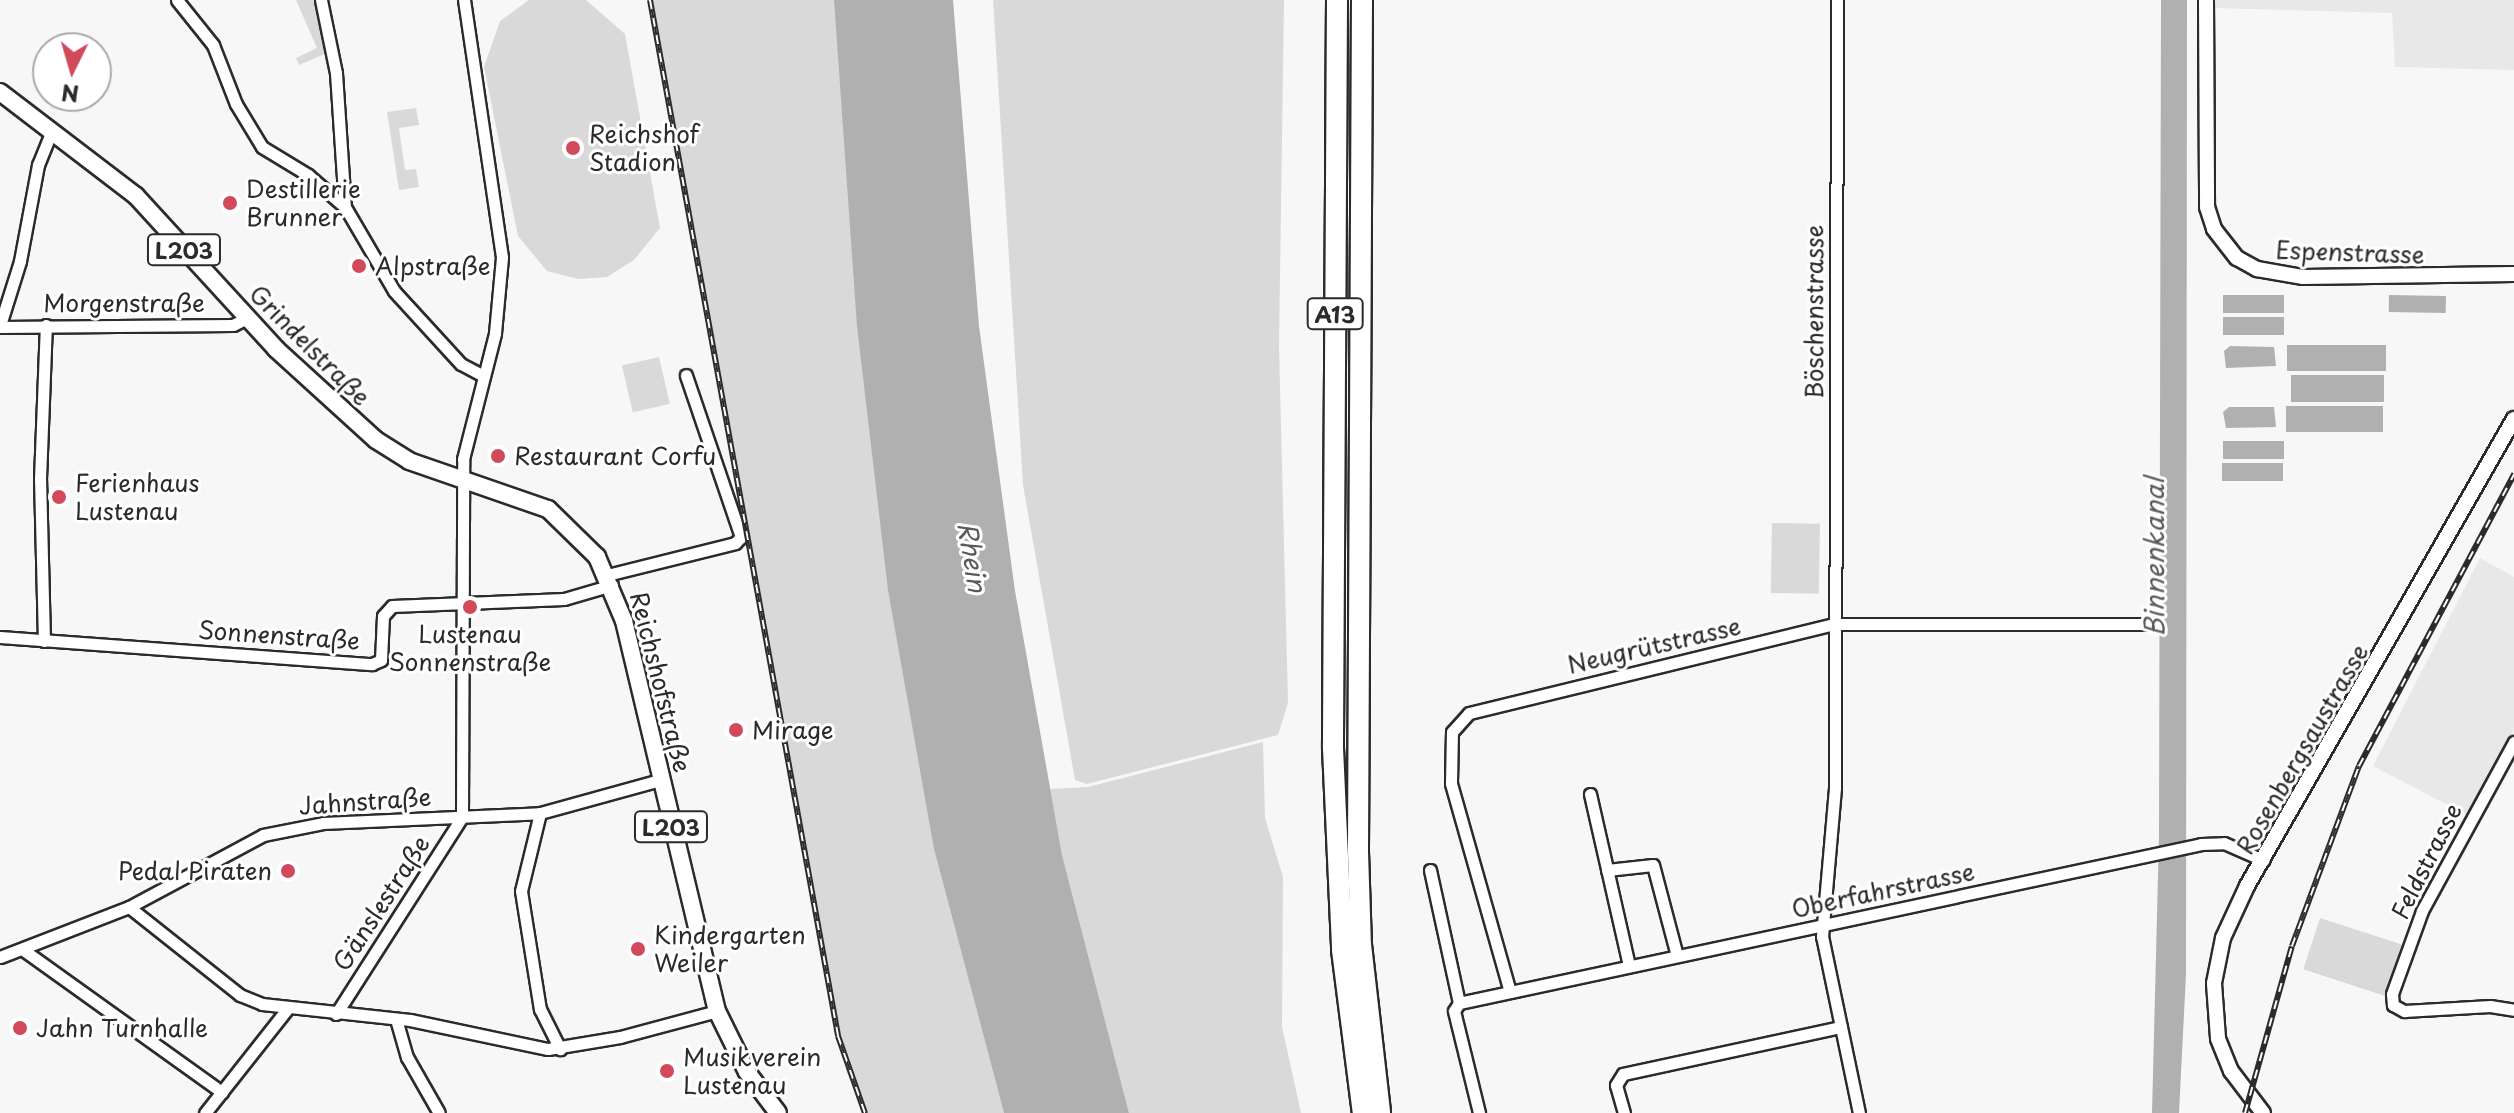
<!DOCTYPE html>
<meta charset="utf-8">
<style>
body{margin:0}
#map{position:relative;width:2514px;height:1113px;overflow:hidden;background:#f7f7f7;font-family:"Playpen Sans",sans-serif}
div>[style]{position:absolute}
.built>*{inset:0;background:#e8e8e8}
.green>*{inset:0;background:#d9d9d9;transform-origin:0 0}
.water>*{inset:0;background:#b0b0b0;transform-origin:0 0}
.roads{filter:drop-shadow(2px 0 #2b2b2b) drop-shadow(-2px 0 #2b2b2b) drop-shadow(0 2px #2b2b2b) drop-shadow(0 -2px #2b2b2b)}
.minor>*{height:11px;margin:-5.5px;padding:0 5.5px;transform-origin:5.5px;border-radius:5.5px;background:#fff}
.tertiary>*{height:14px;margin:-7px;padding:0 7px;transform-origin:7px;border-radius:7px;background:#fff}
.primary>*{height:16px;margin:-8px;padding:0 8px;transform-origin:8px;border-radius:8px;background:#fff}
.motorway>*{height:20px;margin:-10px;padding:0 10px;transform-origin:10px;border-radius:10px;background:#fff}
.rail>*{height:6px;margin-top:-3px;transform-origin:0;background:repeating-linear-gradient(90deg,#fff 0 9px,#2b2b2b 0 18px);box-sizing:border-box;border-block:2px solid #2b2b2b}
.dots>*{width:22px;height:22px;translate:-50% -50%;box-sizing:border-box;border:4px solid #fff;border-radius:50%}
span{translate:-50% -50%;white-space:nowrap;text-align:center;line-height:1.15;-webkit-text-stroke:6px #fff;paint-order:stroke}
.shield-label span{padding:2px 6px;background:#fff;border:2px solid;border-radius:6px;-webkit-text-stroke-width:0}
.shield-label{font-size:22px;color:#2b2b2b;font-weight:700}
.poi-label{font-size:24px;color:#2b2b2b}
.left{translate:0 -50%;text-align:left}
.right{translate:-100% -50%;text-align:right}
.street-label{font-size:24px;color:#2b2b2b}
.water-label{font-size:26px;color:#5a5a5a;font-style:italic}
.north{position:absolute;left:32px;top:32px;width:80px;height:80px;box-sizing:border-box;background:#fff;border:2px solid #aaa;border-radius:50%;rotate:185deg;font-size:22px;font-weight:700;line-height:32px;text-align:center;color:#2b2b2b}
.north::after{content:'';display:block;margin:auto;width:28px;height:36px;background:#d1495b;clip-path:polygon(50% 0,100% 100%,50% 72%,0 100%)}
</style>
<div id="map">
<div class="built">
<div style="clip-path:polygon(2212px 0,2514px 0,2514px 70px,2395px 67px,2392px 13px,2212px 8px)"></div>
<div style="clip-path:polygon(2480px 558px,2514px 577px,2514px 730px,2467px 815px,2373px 766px)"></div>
</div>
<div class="green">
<div style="clip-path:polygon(296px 0,317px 0,327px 53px,299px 65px,296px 58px,317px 48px)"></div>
<div style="clip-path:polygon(529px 0,586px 0,625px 34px,660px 228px,634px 260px,607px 277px,578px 279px,547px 271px,518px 236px,484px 67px,500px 21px)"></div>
<div style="clip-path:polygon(652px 0,835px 0,934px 849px,1004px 1113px,865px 1113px,847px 1073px)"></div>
<div style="clip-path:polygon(993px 0,1284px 0,1279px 346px,1288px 703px,1278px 735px,1087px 784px,1075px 780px,1023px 485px)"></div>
<div style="clip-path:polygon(416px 108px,419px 125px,399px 128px,405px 170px,416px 169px,419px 187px,399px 190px,387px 112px)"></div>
<div style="left:659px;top:357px;width:48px;height:38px;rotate:77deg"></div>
<div style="left:1772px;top:523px;width:48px;height:70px;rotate:1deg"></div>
<div style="clip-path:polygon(1263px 742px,1265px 818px,1283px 877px,1282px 1027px,1301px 1113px,1129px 1113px,1062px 855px,1050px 789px,1088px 787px)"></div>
<div style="left:2320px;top:918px;width:86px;height:54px;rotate:18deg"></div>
</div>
<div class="water">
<div style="clip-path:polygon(834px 0,953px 0,979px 326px,1015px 591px,1062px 855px,1129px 1113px,1004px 1113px,934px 849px,888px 590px,857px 326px)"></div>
<div style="clip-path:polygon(2161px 0,2187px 0,2186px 974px,2179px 1113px,2152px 1113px,2159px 836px)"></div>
<div style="left:2223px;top:295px;width:61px;height:18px"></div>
<div style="left:2389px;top:295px;width:57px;height:17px;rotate:1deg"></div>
<div style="left:2223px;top:317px;width:61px;height:18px"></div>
<div style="left:2287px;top:345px;width:99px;height:26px"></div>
<div style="clip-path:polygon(2230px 346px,2274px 347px,2276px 366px,2226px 368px,2224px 351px)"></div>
<div style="left:2291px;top:375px;width:93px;height:27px"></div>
<div style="left:2286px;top:406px;width:97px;height:26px"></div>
<div style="clip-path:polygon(2229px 407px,2274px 407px,2276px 427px,2226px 428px,2223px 412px)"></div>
<div style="left:2223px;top:441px;width:61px;height:18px"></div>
<div style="left:2222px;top:463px;width:61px;height:18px"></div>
</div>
<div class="roads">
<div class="minor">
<div style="left:177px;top:0;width:58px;rotate:51.3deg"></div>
<div style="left:213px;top:45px;width:63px;rotate:68.7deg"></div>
<div style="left:236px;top:104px;width:50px;rotate:58.8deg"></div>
<div style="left:262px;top:147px;width:54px;rotate:31.3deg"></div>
<div style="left:308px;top:175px;width:49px;rotate:40.9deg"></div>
<div style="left:345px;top:207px;width:97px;rotate:59.7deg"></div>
<div style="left:394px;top:291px;width:99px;rotate:47.5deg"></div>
<div style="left:461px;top:364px;width:26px;rotate:28deg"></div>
<div style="left:321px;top:0;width:75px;rotate:78.4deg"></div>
<div style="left:336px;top:73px;width:134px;rotate:86.2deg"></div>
<div style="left:1837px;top:0;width:788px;rotate:90.15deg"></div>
<div style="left:1835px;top:788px;width:149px;rotate:95deg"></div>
<div style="left:1822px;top:936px;width:181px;rotate:78.2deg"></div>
<div style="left:0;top:325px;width:67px;rotate:-72.6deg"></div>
<div style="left:20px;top:261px;width:98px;rotate:-79.4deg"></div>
<div style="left:38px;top:165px;width:35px;rotate:-68deg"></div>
<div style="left:0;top:327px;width:233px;rotate:-0.5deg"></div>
<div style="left:233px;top:325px;width:16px;rotate:-27deg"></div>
<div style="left:607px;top:575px;width:132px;rotate:-14deg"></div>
<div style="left:735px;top:543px;width:8px;rotate:-45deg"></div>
<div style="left:741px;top:537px;width:171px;rotate:-108.8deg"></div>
<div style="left:0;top:637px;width:373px;rotate:4.2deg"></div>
<div style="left:372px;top:664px;width:10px;rotate:-24deg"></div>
<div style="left:381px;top:660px;width:44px;rotate:-87.4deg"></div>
<div style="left:383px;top:616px;width:13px;rotate:-48deg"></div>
<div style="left:392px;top:606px;width:172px;rotate:-2.3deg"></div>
<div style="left:564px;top:599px;width:50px;rotate:-16.3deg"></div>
<div style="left:44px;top:641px;width:162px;rotate:-91.4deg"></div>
<div style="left:40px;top:479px;width:154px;rotate:-87.8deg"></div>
<div style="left:2514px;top:742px;width:192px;rotate:118.6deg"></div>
<div style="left:2422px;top:911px;width:88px;rotate:109.9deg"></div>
<div style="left:2392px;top:994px;width:11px;rotate:85deg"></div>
<div style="left:2393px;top:1005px;width:13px;rotate:29deg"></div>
<div style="left:2404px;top:1011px;width:86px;rotate:-3.3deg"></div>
<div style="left:2490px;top:1006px;width:24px;rotate:9deg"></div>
<div style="left:1590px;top:794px;width:176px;rotate:77.2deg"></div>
<div style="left:540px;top:813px;width:80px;rotate:103.7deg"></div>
<div style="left:521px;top:891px;width:120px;rotate:80.9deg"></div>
<div style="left:540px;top:1009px;width:45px;rotate:63.4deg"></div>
<div style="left:462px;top:817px;width:358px;rotate:-89.8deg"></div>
<div style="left:463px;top:459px;width:130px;rotate:-75.7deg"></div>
<div style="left:495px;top:333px;width:76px;rotate:-84.7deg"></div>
<div style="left:502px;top:257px;width:260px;rotate:-98.4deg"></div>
<div style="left:1430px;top:870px;width:136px;rotate:77.7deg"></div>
<div style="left:1607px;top:870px;width:46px;rotate:-6.2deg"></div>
<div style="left:1653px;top:865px;width:94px;rotate:75.2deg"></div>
<div style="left:129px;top:907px;width:142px;rotate:38.4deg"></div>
<div style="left:240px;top:995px;width:24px;rotate:22deg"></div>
<div style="left:262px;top:1004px;width:149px;rotate:6.2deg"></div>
<div style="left:410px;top:1020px;width:141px;rotate:11.9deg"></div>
<div style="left:548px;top:1049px;width:73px;rotate:-9.5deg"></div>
<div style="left:620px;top:1037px;width:100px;rotate:-15deg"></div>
<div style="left:22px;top:949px;width:246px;rotate:35.6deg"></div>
<div style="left:0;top:957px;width:138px;rotate:-21.2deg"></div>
<div style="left:129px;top:907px;width:152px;rotate:-28.2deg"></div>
<div style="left:263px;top:835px;width:61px;rotate:-11.3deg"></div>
<div style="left:323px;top:823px;width:217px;rotate:-2.6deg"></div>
<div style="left:540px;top:813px;width:124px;rotate:-15.4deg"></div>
<div style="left:1510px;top:992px;width:217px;rotate:-105.8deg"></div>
<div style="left:1451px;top:783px;width:51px;rotate:-88.9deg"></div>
<div style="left:1452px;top:732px;width:25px;rotate:-48deg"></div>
<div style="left:1469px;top:713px;width:377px;rotate:-13.7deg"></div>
<div style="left:1835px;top:624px;width:310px"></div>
<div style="left:1459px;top:1003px;width:759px;rotate:-12.09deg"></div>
<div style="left:2201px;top:844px;width:23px;rotate:-2deg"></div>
<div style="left:2224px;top:843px;width:43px;rotate:23.6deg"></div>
<div style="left:1459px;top:1003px;width:9px;rotate:122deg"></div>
<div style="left:1454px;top:1011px;width:105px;rotate:76.2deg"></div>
<div style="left:336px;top:1014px;width:234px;rotate:-57.4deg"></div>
<div style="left:396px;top:1019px;width:40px;rotate:74deg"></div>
<div style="left:407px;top:1057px;width:64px;rotate:60.3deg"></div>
<div style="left:205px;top:1113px;width:134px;rotate:-51.7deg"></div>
<div style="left:1624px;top:1113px;width:29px;rotate:-106deg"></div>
<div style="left:1616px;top:1085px;width:13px;rotate:-58deg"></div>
<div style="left:1623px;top:1074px;width:223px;rotate:-12.2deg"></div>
</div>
<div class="tertiary">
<div style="left:2206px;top:0;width:207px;rotate:89.7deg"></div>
<div style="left:2207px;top:207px;width:23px;rotate:72deg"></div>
<div style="left:2214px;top:229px;width:37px;rotate:52deg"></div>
<div style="left:2237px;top:258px;width:23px;rotate:29deg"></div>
<div style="left:2257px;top:269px;width:47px;rotate:9.9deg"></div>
<div style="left:2303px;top:277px;width:211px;rotate:-0.8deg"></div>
<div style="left:2263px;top:1113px;width:53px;rotate:-127.3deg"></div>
<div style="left:2231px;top:1071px;width:35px;rotate:-112deg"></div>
<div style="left:2218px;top:1038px;width:55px;rotate:-94.2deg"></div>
<div style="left:2214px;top:983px;width:46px;rotate:-78.7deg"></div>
<div style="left:2223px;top:938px;width:57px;rotate:-65.2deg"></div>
<div style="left:2247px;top:886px;width:538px;rotate:-60.24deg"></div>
</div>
<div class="primary">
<div style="left:0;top:92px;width:171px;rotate:37.4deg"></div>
<div style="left:136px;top:196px;width:207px;rotate:47.5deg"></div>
<div style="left:276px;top:349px;width:135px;rotate:42.3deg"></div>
<div style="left:376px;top:440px;width:39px;rotate:32deg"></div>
<div style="left:409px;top:461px;width:147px;rotate:19.1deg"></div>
<div style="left:548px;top:509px;width:69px;rotate:44.4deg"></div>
<div style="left:597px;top:557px;width:69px;rotate:67.1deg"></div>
<div style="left:624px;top:621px;width:401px;rotate:76.6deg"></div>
<div style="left:717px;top:1011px;width:68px;rotate:63.8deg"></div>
<div style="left:747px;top:1072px;width:51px;rotate:52.9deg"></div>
</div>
<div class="motorway">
<div style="left:1337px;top:0;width:748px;rotate:90.31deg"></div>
<div style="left:1333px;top:748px;width:202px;rotate:87.4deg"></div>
<div style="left:1342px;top:950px;width:164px;rotate:82.7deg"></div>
<div style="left:1362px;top:0;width:852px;rotate:90.27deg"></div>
<div style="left:1358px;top:852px;width:93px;rotate:88.2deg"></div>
<div style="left:1361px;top:945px;width:169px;rotate:83.5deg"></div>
</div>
</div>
<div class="rail">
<div style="left:650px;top:0;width:1053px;rotate:79.71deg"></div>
<div style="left:838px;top:1036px;width:82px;rotate:70.7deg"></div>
<div style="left:2245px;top:1113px;width:173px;rotate:-74.3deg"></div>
<div style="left:2292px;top:946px;width:192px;rotate:-69.6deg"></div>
<div style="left:2359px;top:766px;width:331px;rotate:-62deg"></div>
</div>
<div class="dots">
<div style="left:573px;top:148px;background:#d1495b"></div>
<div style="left:230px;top:203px;background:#d1495b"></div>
<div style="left:359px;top:266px;background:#d1495b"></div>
<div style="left:498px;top:456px;background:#d1495b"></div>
<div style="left:59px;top:497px;background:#d1495b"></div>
<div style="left:470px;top:607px;background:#d1495b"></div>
<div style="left:736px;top:730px;background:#d1495b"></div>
<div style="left:288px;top:871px;background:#d1495b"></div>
<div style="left:638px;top:949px;background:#d1495b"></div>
<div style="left:20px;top:1028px;background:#d1495b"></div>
<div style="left:667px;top:1071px;background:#d1495b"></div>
</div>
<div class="shield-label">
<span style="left:184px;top:250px">L203</span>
<span style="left:1335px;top:314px">A13</span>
<span style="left:671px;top:827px">L203</span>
</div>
<div class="poi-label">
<span class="left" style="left:589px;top:148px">Reichshof<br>Stadion</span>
<span class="left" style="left:246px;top:203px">Destillerie<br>Brunner</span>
<span class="left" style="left:375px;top:266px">Alpstraße</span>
<span class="left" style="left:514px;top:456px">Restaurant Corfu</span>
<span class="left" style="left:75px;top:497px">Ferienhaus<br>Lustenau</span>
<span style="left:470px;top:648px">Lustenau<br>Sonnenstraße</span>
<span class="left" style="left:752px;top:730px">Mirage</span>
<span class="right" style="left:272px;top:871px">Pedal Piraten</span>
<span class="left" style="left:654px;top:949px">Kindergarten<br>Weiler</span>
<span class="left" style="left:36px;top:1028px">Jahn Turnhalle</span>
<span class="left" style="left:683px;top:1071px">Musikverein<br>Lustenau</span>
</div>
<div class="street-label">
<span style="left:2350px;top:252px;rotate:2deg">Espenstrasse</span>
<span style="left:124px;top:303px">Morgenstraße</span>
<span style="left:1814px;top:312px;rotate:-90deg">Böschenstrasse</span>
<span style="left:310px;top:345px;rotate:45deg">Grindelstraße</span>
<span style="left:279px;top:635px;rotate:4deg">Sonnenstraße</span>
<span style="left:1654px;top:645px;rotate:-13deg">Neugrütstrasse</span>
<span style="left:661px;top:682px;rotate:76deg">Reichshofstraße</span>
<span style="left:2302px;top:749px;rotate:-60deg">Rosenbergsaustrasse</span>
<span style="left:365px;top:801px;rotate:-4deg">Jahnstraße</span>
<span style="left:2426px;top:861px;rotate:-63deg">Feldstrasse</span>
<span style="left:1883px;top:890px;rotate:-12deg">Oberfahrstrasse</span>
<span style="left:381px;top:903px;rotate:-57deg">Gänslestraße</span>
</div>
<div class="water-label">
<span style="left:973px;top:557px;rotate:81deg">Rhein</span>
<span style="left:2154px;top:557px;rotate:-90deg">Binnenkanal</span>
</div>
<div class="north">N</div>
</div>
